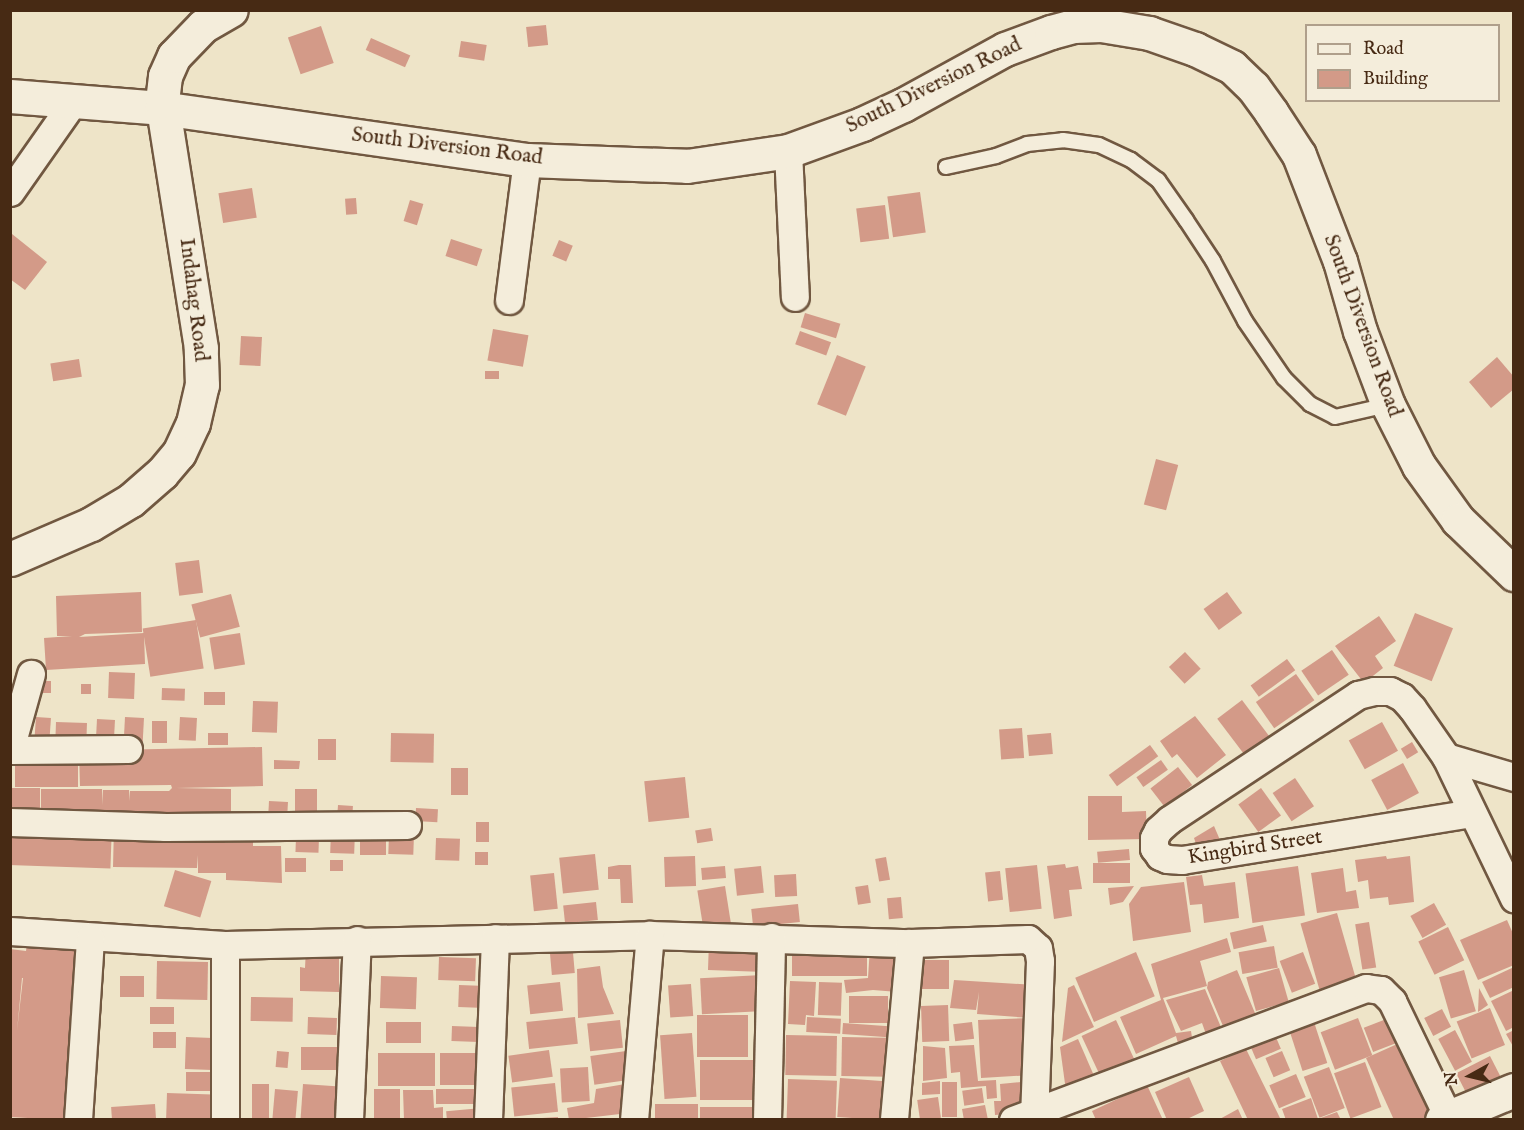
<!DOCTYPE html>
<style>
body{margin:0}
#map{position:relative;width:1524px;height:1130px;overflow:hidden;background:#eee4c8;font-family:"IM FELL English",serif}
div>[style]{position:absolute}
.building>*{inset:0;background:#d39a88;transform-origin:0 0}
.roads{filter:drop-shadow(2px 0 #715841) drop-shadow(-2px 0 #715841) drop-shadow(0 2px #715841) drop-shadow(0 -2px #715841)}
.lane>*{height:14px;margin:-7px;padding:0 7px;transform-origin:7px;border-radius:7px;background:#f4eddb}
.street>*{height:27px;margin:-13.5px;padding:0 13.5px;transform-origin:13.5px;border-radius:13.5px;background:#f4eddb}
.secondary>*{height:33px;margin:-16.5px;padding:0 16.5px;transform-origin:16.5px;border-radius:16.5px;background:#f4eddb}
span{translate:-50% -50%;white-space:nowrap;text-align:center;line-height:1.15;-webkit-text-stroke:4.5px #f4eddb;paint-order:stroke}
.street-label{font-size:21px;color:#472a14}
.frame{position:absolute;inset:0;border:12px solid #472a14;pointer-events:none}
.legend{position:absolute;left:1305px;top:24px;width:195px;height:78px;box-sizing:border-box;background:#f4eddb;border:2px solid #af9f8b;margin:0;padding:8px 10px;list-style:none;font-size:18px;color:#472a14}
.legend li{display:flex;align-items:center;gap:12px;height:30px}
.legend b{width:30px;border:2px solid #af9f8b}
.north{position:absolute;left:1440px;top:1046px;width:60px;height:60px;-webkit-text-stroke:4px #f4eddb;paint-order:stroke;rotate:262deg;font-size:16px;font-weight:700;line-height:24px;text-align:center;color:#472a14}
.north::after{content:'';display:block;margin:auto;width:21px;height:27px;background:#472a14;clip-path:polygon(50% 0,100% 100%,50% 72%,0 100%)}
</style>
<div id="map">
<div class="building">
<div style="left:546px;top:25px;width:20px;height:20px;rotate:84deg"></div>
<div style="left:321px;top:26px;width:39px;height:35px;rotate:71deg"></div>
<div style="left:371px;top:38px;width:43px;height:13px;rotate:24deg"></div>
<div style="left:461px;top:41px;width:26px;height:16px;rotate:9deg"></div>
<div style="left:252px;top:188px;width:30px;height:34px;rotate:81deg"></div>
<div style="left:920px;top:192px;width:41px;height:33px;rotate:82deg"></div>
<div style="left:356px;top:198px;width:16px;height:11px;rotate:86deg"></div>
<div style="left:410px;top:200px;width:14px;height:22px;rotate:17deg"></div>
<div style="left:885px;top:205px;width:34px;height:29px;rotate:83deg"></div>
<div style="clip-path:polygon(12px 234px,47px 262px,25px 290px,10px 279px)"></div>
<div style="left:451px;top:239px;width:33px;height:18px;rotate:18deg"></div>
<div style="left:559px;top:240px;width:15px;height:17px;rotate:23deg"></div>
<div style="left:805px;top:313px;width:37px;height:15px;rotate:17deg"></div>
<div style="left:493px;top:329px;width:36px;height:32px;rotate:10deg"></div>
<div style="left:800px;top:331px;width:33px;height:14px;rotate:20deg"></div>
<div style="left:241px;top:336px;width:21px;height:29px;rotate:3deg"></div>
<div style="left:837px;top:355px;width:31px;height:53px;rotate:22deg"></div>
<div style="clip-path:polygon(1497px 357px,1514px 377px,1514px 389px,1491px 408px,1469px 382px)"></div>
<div style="left:79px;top:359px;width:18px;height:29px;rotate:81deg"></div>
<div style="left:499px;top:371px;width:8px;height:14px;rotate:90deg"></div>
<div style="left:1156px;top:459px;width:23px;height:47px;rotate:15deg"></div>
<div style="left:199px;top:560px;width:33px;height:24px;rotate:83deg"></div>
<div style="clip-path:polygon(141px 592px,142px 632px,85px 634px,79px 637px,144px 633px,145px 664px,46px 670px,44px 638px,72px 636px,57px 636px,56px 596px)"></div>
<div style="left:1227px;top:592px;width:26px;height:29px;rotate:54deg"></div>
<div style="left:231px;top:594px;width:34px;height:41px;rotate:75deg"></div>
<div style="left:1415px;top:613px;width:41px;height:57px;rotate:22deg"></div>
<div style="clip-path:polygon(1379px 616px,1396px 641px,1375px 656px,1383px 668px,1364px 683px,1335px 646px)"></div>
<div style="left:196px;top:620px;width:49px;height:54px;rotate:81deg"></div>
<div style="left:240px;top:633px;width:32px;height:31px;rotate:81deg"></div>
<div style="left:1332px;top:650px;width:30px;height:37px;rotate:56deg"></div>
<div style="left:1185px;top:652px;width:23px;height:22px;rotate:47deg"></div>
<div style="left:1287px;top:659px;width:14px;height:45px;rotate:54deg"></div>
<div style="left:109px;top:672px;width:26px;height:26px;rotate:2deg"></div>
<div style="left:1296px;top:674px;width:32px;height:49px;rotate:55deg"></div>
<div style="left:33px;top:681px;width:18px;height:12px"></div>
<div style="left:81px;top:684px;width:10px;height:10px"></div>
<div style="left:162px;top:688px;width:23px;height:12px;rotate:2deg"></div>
<div style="left:204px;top:692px;width:21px;height:13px"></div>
<div style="left:1242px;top:700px;width:45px;height:31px;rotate:53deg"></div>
<div style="left:253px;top:701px;width:25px;height:31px;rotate:2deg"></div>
<div style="clip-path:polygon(1195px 716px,1226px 755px,1197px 778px,1177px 754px,1172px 758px,1160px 741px)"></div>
<div style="left:36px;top:717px;width:15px;height:31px;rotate:4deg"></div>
<div style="left:125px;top:717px;width:19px;height:31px;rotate:3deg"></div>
<div style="left:180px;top:717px;width:17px;height:23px;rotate:3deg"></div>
<div style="left:97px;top:719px;width:18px;height:25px;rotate:3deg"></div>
<div style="left:152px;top:721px;width:15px;height:22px"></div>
<div style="left:56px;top:722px;width:31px;height:21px;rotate:2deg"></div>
<div style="left:1382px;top:722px;width:33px;height:38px;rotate:61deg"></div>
<div style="left:1022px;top:728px;width:30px;height:23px;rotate:86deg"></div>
<div style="left:208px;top:733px;width:20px;height:12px"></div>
<div style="left:391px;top:733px;width:43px;height:29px;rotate:1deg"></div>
<div style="left:1051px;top:733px;width:21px;height:24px;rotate:85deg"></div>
<div style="left:318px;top:739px;width:18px;height:21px"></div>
<div style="left:1412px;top:742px;width:12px;height:13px;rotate:59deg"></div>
<div style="left:1150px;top:745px;width:14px;height:51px;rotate:54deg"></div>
<div style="clip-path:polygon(262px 747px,263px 786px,176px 788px,231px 789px,231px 826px,41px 822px,41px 789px,102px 789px,103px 805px,103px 790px,129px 790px,130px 801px,130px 791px,169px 791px,172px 788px,171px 785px,80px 786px,79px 751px,109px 750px,110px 764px,110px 750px)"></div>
<div style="left:15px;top:751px;width:63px;height:36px"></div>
<div style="clip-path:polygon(274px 760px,300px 761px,299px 769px,274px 769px)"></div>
<div style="left:1161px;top:760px;width:12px;height:30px;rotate:55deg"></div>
<div style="left:1403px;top:763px;width:34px;height:36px;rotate:62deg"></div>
<div style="left:1178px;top:767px;width:23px;height:35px;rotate:52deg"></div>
<div style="left:451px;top:768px;width:17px;height:27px"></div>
<div style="left:685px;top:777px;width:41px;height:41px;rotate:84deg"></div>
<div style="left:1295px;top:778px;width:34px;height:27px;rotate:56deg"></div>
<div style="left:10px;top:788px;width:30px;height:34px"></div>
<div style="left:1261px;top:788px;width:34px;height:28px;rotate:54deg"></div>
<div style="left:295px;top:789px;width:22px;height:23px"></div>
<div style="clip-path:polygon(1088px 796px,1122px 796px,1122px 812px,1146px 811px,1147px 839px,1088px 840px)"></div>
<div style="left:269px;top:801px;width:19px;height:15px;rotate:3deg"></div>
<div style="left:338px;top:805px;width:15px;height:9px;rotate:4deg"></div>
<div style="left:416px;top:808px;width:22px;height:13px;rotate:3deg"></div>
<div style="left:10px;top:822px;width:102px;height:43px;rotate:2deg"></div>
<div style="left:476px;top:822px;width:13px;height:20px"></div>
<div style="clip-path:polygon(114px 826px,225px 835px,225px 843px,253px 842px,253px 846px,281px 846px,282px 883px,226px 880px,226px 873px,198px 873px,198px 855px,197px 868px,113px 867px)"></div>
<div style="clip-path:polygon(1214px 826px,1220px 840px,1196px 844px,1194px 838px)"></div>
<div style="left:360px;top:827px;width:26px;height:28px"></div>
<div style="left:711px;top:828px;width:13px;height:16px;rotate:81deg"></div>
<div style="left:331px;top:830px;width:24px;height:23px;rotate:2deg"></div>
<div style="left:389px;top:834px;width:25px;height:20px;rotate:2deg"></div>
<div style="left:296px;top:837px;width:23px;height:15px;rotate:2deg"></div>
<div style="left:436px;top:838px;width:24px;height:22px;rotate:2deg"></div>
<div style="left:1129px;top:849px;width:11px;height:32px;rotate:85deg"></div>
<div style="left:475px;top:852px;width:13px;height:13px"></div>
<div style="left:595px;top:854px;width:36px;height:36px;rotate:84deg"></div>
<div style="left:695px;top:856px;width:30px;height:31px;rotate:88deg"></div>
<div style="clip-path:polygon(1386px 856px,1387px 859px,1410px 856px,1414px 902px,1389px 905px,1388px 897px,1370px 899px,1368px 880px,1358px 882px,1355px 860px)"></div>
<div style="left:886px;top:857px;width:23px;height:11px;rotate:80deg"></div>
<div style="left:285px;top:858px;width:21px;height:14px"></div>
<div style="left:330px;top:860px;width:13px;height:11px"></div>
<div style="left:1093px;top:863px;width:37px;height:20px"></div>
<div style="clip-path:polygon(1065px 864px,1066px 868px,1078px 866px,1082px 889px,1069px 890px,1072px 916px,1054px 919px,1047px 866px)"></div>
<div style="clip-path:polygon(619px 865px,631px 865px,633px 903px,621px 903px,620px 879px,608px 879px,608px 867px)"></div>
<div style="left:1037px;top:865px;width:44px;height:32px;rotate:84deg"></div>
<div style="left:725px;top:866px;width:12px;height:24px;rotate:85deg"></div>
<div style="left:761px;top:866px;width:27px;height:27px;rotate:84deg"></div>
<div style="left:1298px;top:866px;width:50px;height:53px;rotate:82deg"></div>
<div style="clip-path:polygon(1343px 868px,1346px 892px,1356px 890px,1359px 908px,1317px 913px,1311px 873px)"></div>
<div style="left:175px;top:870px;width:38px;height:38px;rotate:17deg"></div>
<div style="left:1000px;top:871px;width:29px;height:15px;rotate:84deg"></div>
<div style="left:554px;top:873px;width:36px;height:24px;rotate:84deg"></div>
<div style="left:796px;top:874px;width:22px;height:22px;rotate:87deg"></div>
<div style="clip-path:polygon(1202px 875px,1204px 886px,1235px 882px,1239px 918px,1204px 923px,1202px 904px,1190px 905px,1186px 877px)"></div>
<div style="clip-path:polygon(1184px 882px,1191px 932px,1133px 941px,1129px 904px,1141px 887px)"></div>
<div style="left:868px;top:885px;width:18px;height:13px;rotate:81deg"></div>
<div style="left:725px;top:886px;width:40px;height:28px;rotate:81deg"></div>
<div style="clip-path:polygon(1134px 886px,1123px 902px,1110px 905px,1108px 888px)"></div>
<div style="left:901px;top:897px;width:21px;height:14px;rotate:85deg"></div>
<div style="left:596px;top:902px;width:18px;height:33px;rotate:84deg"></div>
<div style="left:1434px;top:903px;width:25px;height:27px;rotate:61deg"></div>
<div style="left:798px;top:904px;width:18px;height:47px;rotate:84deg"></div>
<div style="left:1337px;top:913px;width:75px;height:38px;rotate:74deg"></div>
<div style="clip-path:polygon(1507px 920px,1514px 936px,1514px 965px,1478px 980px,1460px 940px)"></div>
<div style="left:1369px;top:922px;width:46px;height:14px;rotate:81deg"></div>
<div style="left:1263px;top:925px;width:17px;height:34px;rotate:77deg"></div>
<div style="left:1448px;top:927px;width:37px;height:33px;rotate:64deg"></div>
<div style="clip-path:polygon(1227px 938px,1231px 952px,1200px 961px,1207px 986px,1163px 998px,1176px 1033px,1191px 1031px,1193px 1044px,1179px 1047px,1176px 1036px,1136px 1054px,1120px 1017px,1161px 1000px,1151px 964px)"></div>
<div style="left:572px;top:941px;width:32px;height:23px;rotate:85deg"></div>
<div style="left:709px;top:941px;width:50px;height:29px;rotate:2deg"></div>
<div style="clip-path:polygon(evenodd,27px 944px,82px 952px,63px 1120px,10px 1117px,10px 949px,26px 951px,27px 944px,22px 978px,23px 978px,17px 1031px,22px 978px)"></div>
<div style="left:792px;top:944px;width:75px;height:32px"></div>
<div style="left:1274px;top:946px;width:22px;height:36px;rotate:80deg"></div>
<div style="clip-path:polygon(870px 947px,902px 949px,898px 992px,873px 990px,846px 993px,844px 980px,868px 978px)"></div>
<div style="clip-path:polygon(306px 948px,339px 949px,339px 992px,300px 991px,300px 967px,305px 968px)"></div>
<div style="left:1136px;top:952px;width:48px;height:66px;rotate:67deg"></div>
<div style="left:1303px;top:952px;width:34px;height:25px;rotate:69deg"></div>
<div style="left:439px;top:957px;width:37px;height:23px;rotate:2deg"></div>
<div style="left:949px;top:960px;width:29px;height:27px;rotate:90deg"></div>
<div style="left:157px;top:961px;width:51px;height:38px;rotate:1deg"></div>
<div style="clip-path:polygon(600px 966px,603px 987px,614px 1014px,578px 1018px,577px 969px)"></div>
<div style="clip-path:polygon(1514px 967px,1514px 987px,1490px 998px,1482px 982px)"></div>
<div style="left:1279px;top:968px;width:35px;height:34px;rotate:74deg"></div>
<div style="clip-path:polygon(1237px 970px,1260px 1025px,1245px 1032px,1240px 1019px,1223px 1026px,1207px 988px,1208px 982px)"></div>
<div style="left:1464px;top:970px;width:43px;height:26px;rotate:74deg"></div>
<div style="left:762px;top:975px;width:36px;height:62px;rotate:87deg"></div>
<div style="left:120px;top:976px;width:24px;height:21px"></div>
<div style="left:381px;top:976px;width:36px;height:32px;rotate:2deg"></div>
<div style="clip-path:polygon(954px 980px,1035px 985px,1033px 1075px,981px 1078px,978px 1020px,1030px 1018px,977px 1014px,979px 992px,976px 1010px,950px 1008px)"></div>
<div style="clip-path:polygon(790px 981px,816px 982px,814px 1016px,806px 1015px,805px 1025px,788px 1024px)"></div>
<div style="left:560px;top:982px;width:29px;height:33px;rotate:84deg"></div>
<div style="left:819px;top:982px;width:23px;height:33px;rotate:2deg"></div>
<div style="left:691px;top:984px;width:32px;height:23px;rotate:86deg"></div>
<div style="left:459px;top:985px;width:27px;height:22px;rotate:2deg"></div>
<div style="clip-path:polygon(1074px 985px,1094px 1027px,1062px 1042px,1068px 988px)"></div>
<div style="clip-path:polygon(1479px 988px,1488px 1005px,1478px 1012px)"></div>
<div style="clip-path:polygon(1205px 989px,1223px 1032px,1207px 1037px,1202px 1023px,1181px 1031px,1166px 1000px)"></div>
<div style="clip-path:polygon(1514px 990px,1514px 1027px,1506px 1031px,1491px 1001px)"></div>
<div style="left:849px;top:996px;width:39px;height:27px"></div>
<div style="left:251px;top:997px;width:42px;height:24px;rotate:1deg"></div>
<div style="left:948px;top:1005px;width:36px;height:27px;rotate:88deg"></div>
<div style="left:150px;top:1007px;width:24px;height:17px"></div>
<div style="left:1490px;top:1008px;width:40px;height:36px;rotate:68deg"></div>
<div style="left:1442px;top:1009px;width:20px;height:20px;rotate:63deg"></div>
<div style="left:697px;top:1015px;width:51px;height:42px"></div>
<div style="left:308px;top:1017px;width:29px;height:17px;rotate:2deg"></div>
<div style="left:575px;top:1017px;width:27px;height:49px;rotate:84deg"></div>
<div style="left:807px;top:1017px;width:34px;height:15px;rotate:3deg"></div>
<div style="left:1358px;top:1018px;width:40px;height:40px;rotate:69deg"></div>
<div style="left:1389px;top:1018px;width:26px;height:27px;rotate:69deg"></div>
<div style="left:620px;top:1020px;width:28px;height:33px;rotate:84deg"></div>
<div style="left:1116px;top:1020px;width:50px;height:38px;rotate:65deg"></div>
<div style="left:386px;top:1022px;width:35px;height:21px"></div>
<div style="left:972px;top:1022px;width:17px;height:19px;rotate:83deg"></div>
<div style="left:1314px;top:1022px;width:43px;height:26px;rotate:72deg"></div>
<div style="left:843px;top:1023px;width:53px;height:11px;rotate:4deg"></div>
<div style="left:452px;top:1026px;width:27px;height:15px;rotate:2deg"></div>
<div style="left:1455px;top:1030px;width:36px;height:19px;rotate:62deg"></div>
<div style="clip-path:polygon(1514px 1030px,1514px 1048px,1506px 1034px)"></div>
<div style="left:153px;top:1032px;width:23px;height:16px"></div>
<div style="left:692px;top:1033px;width:64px;height:32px;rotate:86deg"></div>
<div style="left:786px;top:1035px;width:51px;height:40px;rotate:1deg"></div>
<div style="left:1275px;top:1035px;width:15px;height:27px;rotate:67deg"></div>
<div style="left:186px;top:1037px;width:27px;height:32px;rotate:2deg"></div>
<div style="left:842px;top:1037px;width:45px;height:39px;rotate:1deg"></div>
<div style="clip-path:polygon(1078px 1039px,1095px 1078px,1066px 1091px,1060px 1047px)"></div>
<div style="clip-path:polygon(1404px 1041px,1437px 1112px,1420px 1120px,1394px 1120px,1366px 1058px)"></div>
<div style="clip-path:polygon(974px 1045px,978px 1081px,996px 1080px,997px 1098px,987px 1099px,986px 1086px,961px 1088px,960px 1072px,951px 1073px,949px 1046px)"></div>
<div style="clip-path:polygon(923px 1046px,945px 1048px,947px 1078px,923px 1081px)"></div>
<div style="left:301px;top:1047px;width:36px;height:23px"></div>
<div style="clip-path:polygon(1246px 1049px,1281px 1120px,1248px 1120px,1220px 1061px)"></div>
<div style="left:549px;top:1050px;width:27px;height:41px;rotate:82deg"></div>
<div style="left:277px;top:1051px;width:12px;height:16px;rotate:5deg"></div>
<div style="left:626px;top:1051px;width:29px;height:36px;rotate:82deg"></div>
<div style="left:1282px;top:1051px;width:21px;height:18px;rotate:67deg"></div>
<div style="left:378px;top:1053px;width:57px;height:33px"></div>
<div style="left:440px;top:1053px;width:45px;height:32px"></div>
<div style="left:1490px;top:1056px;width:27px;height:38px;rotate:63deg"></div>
<div style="left:762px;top:1060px;width:40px;height:62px;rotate:90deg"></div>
<div style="left:1365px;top:1062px;width:48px;height:33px;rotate:70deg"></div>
<div style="left:588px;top:1067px;width:34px;height:28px;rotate:87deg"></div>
<div style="left:1329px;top:1067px;width:44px;height:27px;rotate:69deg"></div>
<div style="left:186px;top:1072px;width:31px;height:19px"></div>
<div style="left:1296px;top:1074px;width:25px;height:29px;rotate:67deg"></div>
<div style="clip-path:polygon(1189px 1077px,1204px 1111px,1185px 1120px,1167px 1120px,1155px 1092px)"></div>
<div style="left:840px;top:1078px;width:52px;height:39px;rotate:4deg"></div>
<div style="left:788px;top:1079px;width:49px;height:40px;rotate:2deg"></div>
<div style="clip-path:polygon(940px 1081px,940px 1094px,922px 1095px,922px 1083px)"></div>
<div style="clip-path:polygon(1031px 1081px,1034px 1112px,995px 1115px,994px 1101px,1001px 1101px,1000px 1084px)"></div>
<div style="left:942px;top:1082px;width:15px;height:35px"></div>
<div style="left:555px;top:1083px;width:29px;height:44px;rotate:84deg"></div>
<div style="clip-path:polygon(631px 1083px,620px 1114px,569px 1120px,567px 1108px,594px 1103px,596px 1089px)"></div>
<div style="left:252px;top:1084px;width:17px;height:36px"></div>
<div style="left:303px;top:1084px;width:44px;height:36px;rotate:4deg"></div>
<div style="clip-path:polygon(1147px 1085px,1163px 1120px,1096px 1120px,1092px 1111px)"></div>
<div style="left:982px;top:1088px;width:15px;height:20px;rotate:82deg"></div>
<div style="left:275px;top:1089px;width:23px;height:31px;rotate:5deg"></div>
<div style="left:374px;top:1089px;width:26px;height:31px"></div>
<div style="left:436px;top:1089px;width:47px;height:15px"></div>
<div style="clip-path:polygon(403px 1090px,433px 1090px,434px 1108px,443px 1107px,443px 1120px,404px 1120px)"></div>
<div style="left:167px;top:1093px;width:53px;height:27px;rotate:2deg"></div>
<div style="left:938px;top:1097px;width:21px;height:21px;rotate:82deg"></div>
<div style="clip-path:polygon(1311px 1098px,1318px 1119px,1337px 1112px,1341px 1120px,1286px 1120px,1282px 1109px)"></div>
<div style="left:155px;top:1104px;width:16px;height:44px;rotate:86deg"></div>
<div style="left:655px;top:1104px;width:43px;height:16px"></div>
<div style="clip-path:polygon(985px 1105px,988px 1120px,964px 1120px,962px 1109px)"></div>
<div style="left:700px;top:1107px;width:55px;height:13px"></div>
<div style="left:482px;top:1108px;width:12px;height:36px;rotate:85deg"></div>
<div style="clip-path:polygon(1238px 1109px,1243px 1120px,1218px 1120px)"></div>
<div style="clip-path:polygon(558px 1117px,558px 1120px,542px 1120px,542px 1118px)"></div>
</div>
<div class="roads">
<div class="lane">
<div style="left:946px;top:167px;width:51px;rotate:-12.4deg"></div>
<div style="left:996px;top:156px;width:33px;rotate:-21deg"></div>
<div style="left:1027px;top:144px;width:36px;rotate:-6deg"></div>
<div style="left:1063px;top:140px;width:36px;rotate:8deg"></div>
<div style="left:1099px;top:145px;width:35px;rotate:25deg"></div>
<div style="left:1131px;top:160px;width:34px;rotate:37deg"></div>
<div style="left:1158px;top:180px;width:49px;rotate:55deg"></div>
<div style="left:1186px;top:220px;width:49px;rotate:56.6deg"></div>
<div style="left:1213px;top:261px;width:68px;rotate:61.9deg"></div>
<div style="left:1245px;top:321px;width:69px;rotate:55.6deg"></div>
<div style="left:1284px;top:378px;width:37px;rotate:45deg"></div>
<div style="left:1310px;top:404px;width:28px;rotate:27deg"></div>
<div style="left:1335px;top:417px;width:54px;rotate:-12.8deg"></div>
</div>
<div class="street">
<div style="left:788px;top:151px;width:146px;rotate:87.3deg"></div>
<div style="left:10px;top:192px;width:110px;rotate:-55deg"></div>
<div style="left:509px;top:300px;width:141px;rotate:-82.7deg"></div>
<div style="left:10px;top:749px;width:78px;rotate:-74.4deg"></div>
<div style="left:10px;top:750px;width:118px;rotate:-0.5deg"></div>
<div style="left:1446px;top:757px;width:71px;rotate:16.4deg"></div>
<div style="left:1472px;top:813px;width:294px;rotate:170.8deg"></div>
<div style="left:1182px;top:860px;width:15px;rotate:-176deg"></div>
<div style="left:1167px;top:859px;width:8px;rotate:-157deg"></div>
<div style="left:1160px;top:856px;width:10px;rotate:-127deg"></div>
<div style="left:1154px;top:848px;width:10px;rotate:-90deg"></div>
<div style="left:1154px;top:838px;width:9px;rotate:-63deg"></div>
<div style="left:1158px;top:830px;width:15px;rotate:-42deg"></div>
<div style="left:1169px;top:820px;width:227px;rotate:-33.5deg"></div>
<div style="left:1358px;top:695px;width:16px;rotate:-14deg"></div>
<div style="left:1374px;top:691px;width:16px"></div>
<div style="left:1390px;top:691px;width:13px;rotate:27deg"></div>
<div style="left:1402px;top:697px;width:15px;rotate:48deg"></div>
<div style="left:1412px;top:708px;width:60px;rotate:55.2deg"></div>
<div style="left:1446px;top:757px;width:157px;rotate:64.3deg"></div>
<div style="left:10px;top:822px;width:156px;rotate:1.8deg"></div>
<div style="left:166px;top:827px;width:241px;rotate:-0.5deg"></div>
<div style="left:10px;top:931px;width:215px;rotate:3.7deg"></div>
<div style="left:225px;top:945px;width:425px;rotate:-1.3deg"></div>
<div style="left:650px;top:935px;width:260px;rotate:1.8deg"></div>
<div style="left:910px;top:943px;width:178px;rotate:95.2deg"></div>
<div style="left:910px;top:943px;width:118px;rotate:-1.9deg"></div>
<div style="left:1028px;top:939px;width:13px;rotate:42deg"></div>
<div style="left:1038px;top:948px;width:13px;rotate:81deg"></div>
<div style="left:1040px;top:961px;width:153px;rotate:92.2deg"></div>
<div style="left:78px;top:1120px;width:182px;rotate:-86.2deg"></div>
<div style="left:225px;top:1120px;width:175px;rotate:-90deg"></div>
<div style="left:349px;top:1120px;width:180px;rotate:-87.5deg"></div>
<div style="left:488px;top:1120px;width:182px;rotate:-87.8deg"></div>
<div style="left:634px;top:1120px;width:186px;rotate:-85.1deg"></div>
<div style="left:767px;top:1120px;width:183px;rotate:-88.7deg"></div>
<div style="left:1013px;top:1120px;width:377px;rotate:-20.5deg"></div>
<div style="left:1366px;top:988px;width:15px;rotate:8deg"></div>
<div style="left:1381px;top:990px;width:16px;rotate:45deg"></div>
<div style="left:1392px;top:1001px;width:129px;rotate:64.2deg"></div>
</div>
<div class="secondary">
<div style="left:10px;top:96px;width:151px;rotate:4.5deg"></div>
<div style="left:161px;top:108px;width:370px;rotate:8.1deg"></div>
<div style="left:527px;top:160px;width:160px;rotate:2.1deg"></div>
<div style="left:687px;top:166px;width:102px;rotate:-8.4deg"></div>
<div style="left:788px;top:151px;width:79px;rotate:-20deg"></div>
<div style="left:862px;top:124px;width:45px;rotate:-24.9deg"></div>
<div style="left:903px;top:105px;width:116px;rotate:-28.8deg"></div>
<div style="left:1005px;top:49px;width:49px;rotate:-20.3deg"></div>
<div style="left:1051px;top:32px;width:23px;rotate:-15deg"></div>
<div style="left:1073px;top:26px;width:28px;rotate:-2deg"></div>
<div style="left:1101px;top:25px;width:49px;rotate:9.5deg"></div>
<div style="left:1149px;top:33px;width:49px;rotate:19.2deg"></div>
<div style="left:1195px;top:49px;width:41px;rotate:25.9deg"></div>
<div style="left:1232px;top:67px;width:29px;rotate:44deg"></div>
<div style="left:1253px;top:87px;width:31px;rotate:54deg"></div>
<div style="left:1271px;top:112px;width:51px;rotate:56.9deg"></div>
<div style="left:1299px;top:155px;width:114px;rotate:68.9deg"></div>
<div style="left:1340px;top:261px;width:73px;rotate:74.1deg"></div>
<div style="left:1360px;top:331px;width:79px;rotate:69.3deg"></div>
<div style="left:1388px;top:405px;width:68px;rotate:63.1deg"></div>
<div style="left:1419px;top:466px;width:67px;rotate:54.2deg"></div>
<div style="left:1458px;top:520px;width:78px;rotate:44deg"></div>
<div style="left:10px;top:559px;width:88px;rotate:-23.4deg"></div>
<div style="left:91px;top:524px;width:47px;rotate:-31deg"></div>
<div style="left:131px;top:500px;width:41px;rotate:-41.1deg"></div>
<div style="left:162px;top:473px;width:26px;rotate:-50deg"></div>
<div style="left:179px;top:453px;width:33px;rotate:-65deg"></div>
<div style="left:193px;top:423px;width:39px;rotate:-77deg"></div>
<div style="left:202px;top:385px;width:37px;rotate:-92deg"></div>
<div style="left:201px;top:348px;width:250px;rotate:-99deg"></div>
<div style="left:162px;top:101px;width:25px;rotate:-83deg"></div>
<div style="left:165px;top:76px;width:22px;rotate:-66deg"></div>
<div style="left:174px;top:56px;width:42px;rotate:-46deg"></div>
<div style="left:203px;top:26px;width:32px;rotate:-30deg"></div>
<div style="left:1442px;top:1120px;width:78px;rotate:-22.6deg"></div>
</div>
</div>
<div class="street-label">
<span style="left:934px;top:86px;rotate:-26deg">South Diversion Road</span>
<span style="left:447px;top:147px;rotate:7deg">South Diversion Road</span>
<span style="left:193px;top:300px;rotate:83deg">Indahag Road</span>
<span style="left:1362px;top:326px;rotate:70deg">South Diversion Road</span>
<span style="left:1255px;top:848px;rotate:-9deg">Kingbird Street</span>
</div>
<div class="frame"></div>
<ul class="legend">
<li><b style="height:8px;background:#f4eddb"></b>Road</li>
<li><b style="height:16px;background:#d39a88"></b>Building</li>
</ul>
<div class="north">N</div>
</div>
